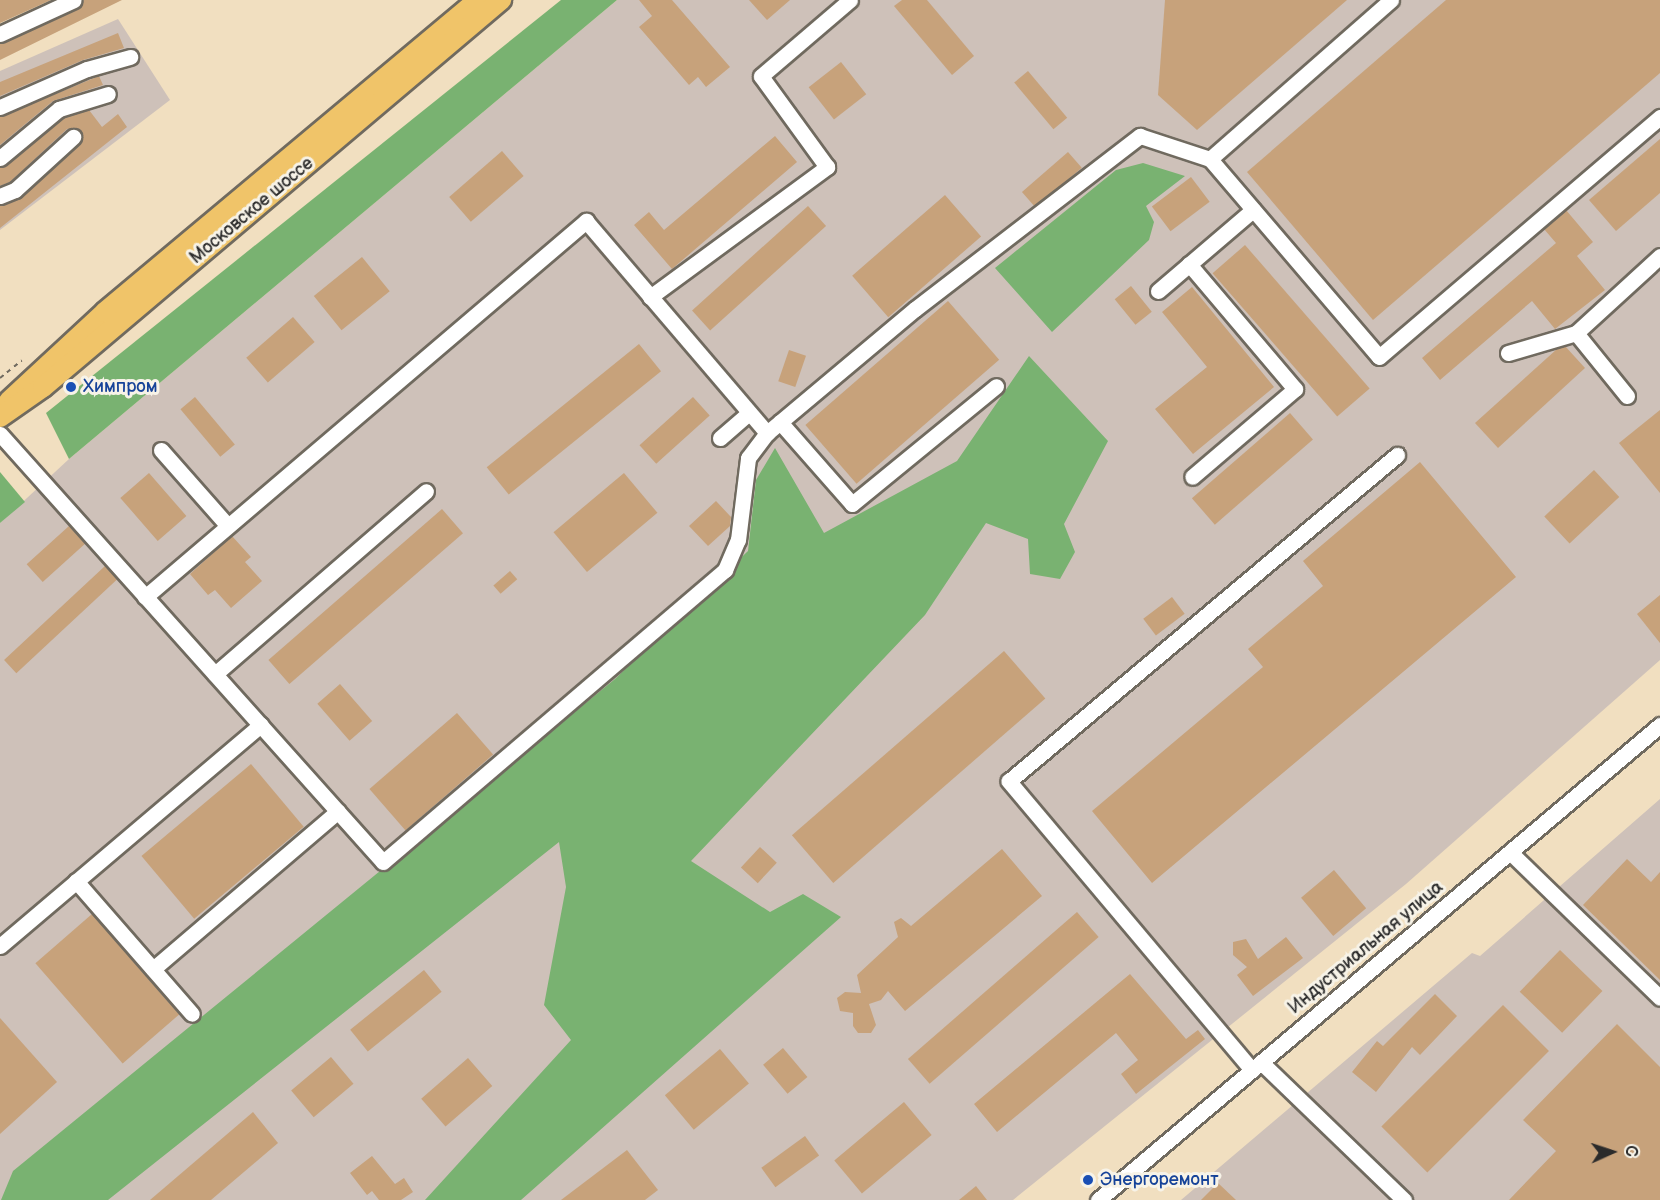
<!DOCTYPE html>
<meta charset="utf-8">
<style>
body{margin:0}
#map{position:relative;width:1660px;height:1200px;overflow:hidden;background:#f1dfc0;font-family:"Balsamiq Sans",sans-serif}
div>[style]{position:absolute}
.industrial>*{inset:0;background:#cec1b9}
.forest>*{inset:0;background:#79b271}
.building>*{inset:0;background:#c7a27b;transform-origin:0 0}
.path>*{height:2px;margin-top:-1px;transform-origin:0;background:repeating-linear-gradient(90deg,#706a5f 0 4.5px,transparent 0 9px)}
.roads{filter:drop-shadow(2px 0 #706a5f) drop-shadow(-2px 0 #706a5f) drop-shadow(0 2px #706a5f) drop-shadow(0 -2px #706a5f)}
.minor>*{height:15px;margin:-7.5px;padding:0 7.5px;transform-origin:7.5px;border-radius:7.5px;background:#fff}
.major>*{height:20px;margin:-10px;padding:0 10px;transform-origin:10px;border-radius:10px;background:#f0c469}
.dots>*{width:16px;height:16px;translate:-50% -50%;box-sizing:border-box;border:3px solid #f7f3e8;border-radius:50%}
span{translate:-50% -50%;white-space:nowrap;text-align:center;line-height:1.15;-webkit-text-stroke:6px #f7f3e8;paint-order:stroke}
.street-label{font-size:18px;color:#2b2b2b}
.transit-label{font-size:18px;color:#164399}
.left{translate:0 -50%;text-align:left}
.north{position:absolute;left:1582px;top:1122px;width:60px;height:60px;-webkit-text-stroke:4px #f7f3e8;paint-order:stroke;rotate:87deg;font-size:16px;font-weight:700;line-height:24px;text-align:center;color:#2b2b2b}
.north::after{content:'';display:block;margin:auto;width:21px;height:27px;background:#2b2b2b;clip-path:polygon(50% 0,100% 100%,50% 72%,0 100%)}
</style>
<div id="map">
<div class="industrial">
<div style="clip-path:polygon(617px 0,1660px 0,1660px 660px,1406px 884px,1013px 1200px,0 1200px,0 523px,69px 459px)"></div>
<div style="clip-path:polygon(118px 19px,170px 100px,0 230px,0 71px)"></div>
<div style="clip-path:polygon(1660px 799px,1660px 1200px,1181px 1200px,1472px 953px,1480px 956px)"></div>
</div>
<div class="forest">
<div style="clip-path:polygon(561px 0,617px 0,69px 459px,46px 413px)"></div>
<div style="clip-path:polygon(1143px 163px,1185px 176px,1146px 206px,1154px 222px,1149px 240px,1052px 332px,995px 268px,1116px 170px)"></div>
<div style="clip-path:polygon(1029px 356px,1108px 441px,1064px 524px,1075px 552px,1060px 579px,1030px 574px,1028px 539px,986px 523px,925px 615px,691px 861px,770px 912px,803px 894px,841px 917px,521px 1200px,425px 1200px,571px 1040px,544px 1005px,566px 887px,559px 842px,108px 1200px,1px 1200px,13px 1171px,615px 679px,748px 551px,756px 480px,775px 448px,824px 533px,957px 461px)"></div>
<div style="clip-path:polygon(0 472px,25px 502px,0 523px)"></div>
</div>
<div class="building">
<div style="clip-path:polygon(0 0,51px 0,0 23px)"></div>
<div style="clip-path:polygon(84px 0,122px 0,0 60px,0 44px,78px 9px)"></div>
<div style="clip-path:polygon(639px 0,672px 0,730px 67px,706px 87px,698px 77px,689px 85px,639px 27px,652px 16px)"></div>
<div style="clip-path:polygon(749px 0,790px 0,767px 20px)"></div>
<div style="clip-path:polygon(902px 0,927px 0,974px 56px,952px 75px,894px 6px)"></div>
<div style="clip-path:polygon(1165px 0,1347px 0,1197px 130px,1158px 95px)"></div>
<div style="clip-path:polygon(1446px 0,1660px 0,1660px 73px,1373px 320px,1247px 172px)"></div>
<div style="clip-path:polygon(118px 33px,124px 48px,83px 60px,0 96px,0 82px)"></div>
<div style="left:841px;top:62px;width:41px;height:41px;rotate:52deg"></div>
<div style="left:1028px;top:71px;width:61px;height:18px;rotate:50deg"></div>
<div style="clip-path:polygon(99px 76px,103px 85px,53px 101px,0 145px,0 117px)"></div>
<div style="clip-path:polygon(89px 110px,102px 127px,118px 114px,127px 127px,0 228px,0 206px,22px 197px,80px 144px,82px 134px,76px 128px,67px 129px,10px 182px,0 186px,0 168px,64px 118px)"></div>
<div style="clip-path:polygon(775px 136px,797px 162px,672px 269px,634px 225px,649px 212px,664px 230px)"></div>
<div style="clip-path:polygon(1660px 139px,1660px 193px,1616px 231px,1589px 200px)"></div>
<div style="left:502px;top:151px;width:33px;height:70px;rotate:49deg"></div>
<div style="left:1068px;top:152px;width:21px;height:61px;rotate:49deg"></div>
<div style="left:1191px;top:177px;width:31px;height:49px;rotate:53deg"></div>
<div style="left:945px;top:195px;width:55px;height:123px;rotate:49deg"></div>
<div style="left:808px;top:206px;width:27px;height:156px;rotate:48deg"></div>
<div style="clip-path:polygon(1566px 210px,1593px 242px,1577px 256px,1605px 290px,1555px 329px,1532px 301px,1440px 380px,1422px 358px,1556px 243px,1544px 229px)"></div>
<div style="left:1245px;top:245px;width:190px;height:43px;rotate:49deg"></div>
<div style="left:362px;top:257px;width:44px;height:62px;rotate:51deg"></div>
<div style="left:1131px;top:286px;width:33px;height:21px;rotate:51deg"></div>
<div style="clip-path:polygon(1192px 287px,1274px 387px,1193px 454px,1155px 409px,1207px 367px,1162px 312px)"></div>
<div style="left:948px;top:301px;width:78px;height:189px;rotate:49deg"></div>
<div style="left:293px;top:317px;width:33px;height:62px;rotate:49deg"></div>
<div style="left:639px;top:344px;width:35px;height:196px;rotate:51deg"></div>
<div style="clip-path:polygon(1565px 346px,1585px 368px,1498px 448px,1475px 423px,1557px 349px)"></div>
<div style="left:789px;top:350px;width:18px;height:33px;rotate:19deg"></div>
<div style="left:195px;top:397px;width:62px;height:19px;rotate:50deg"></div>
<div style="left:693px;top:397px;width:25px;height:72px;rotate:48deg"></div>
<div style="clip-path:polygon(1660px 410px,1660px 493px,1619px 443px)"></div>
<div style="left:1290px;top:413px;width:35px;height:130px;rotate:49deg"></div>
<div style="clip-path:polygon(1420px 462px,1516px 577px,1152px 883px,1092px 811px,1263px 667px,1248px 649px,1323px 586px,1303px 561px)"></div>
<div style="left:1594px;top:470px;width:37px;height:68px;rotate:47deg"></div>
<div style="left:149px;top:473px;width:57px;height:38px;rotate:49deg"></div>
<div style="left:624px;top:473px;width:52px;height:92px;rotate:50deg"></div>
<div style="clip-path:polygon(716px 501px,731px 517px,730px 526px,708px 546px,689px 526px)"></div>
<div style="left:442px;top:509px;width:32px;height:230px;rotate:49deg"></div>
<div style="left:69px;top:526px;width:24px;height:57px;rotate:48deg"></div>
<div style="clip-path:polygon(232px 536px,251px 557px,245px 562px,262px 581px,231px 608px,215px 590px,208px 595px,190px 574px)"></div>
<div style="left:105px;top:566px;width:18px;height:138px;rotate:47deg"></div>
<div style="left:510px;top:571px;width:11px;height:22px;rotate:49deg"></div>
<div style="clip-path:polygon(1660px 595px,1660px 643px,1637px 614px)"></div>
<div style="left:1172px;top:597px;width:21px;height:36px;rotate:53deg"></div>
<div style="left:1004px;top:651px;width:63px;height:281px;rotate:49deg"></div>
<div style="left:340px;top:684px;width:49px;height:30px;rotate:49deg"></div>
<div style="left:457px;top:713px;width:55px;height:116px;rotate:49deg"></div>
<div style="left:251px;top:764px;width:82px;height:143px;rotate:50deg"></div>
<div style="left:760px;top:847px;width:23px;height:28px;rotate:43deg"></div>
<div style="clip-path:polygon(1002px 849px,1042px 896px,905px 1011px,888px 991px,881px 1000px,869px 1004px,876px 1025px,871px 1033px,858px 1033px,853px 1026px,853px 1013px,840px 1011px,837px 998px,845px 992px,861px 993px,857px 975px,898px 937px,894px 922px,901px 918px,911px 926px)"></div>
<div style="clip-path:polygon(1627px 859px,1651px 882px,1660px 872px,1660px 980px,1583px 905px)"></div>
<div style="left:1334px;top:870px;width:50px;height:43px;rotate:50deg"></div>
<div style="left:1077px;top:912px;width:33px;height:224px;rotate:49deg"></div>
<div style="left:92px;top:914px;width:133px;height:75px;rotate:49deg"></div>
<div style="clip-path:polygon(1286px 937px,1303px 958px,1253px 996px,1237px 975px,1247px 967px,1233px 955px,1233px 942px,1246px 939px,1258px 959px)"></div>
<div style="left:1560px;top:950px;width:59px;height:58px;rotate:44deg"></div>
<div style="left:424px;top:970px;width:28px;height:95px;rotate:51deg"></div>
<div style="clip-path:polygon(1130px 974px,1186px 1039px,1198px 1030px,1205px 1039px,1136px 1094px,1121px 1074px,1138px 1060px,1116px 1033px,997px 1132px,974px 1104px)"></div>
<div style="clip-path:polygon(1435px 994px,1457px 1016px,1420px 1055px,1412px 1047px,1376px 1092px,1352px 1072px,1377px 1041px,1383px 1046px)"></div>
<div style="left:1503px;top:1005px;width:65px;height:172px;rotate:45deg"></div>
<div style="clip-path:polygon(0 1018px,57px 1082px,0 1134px)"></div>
<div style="clip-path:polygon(1617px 1024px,1660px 1067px,1660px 1200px,1509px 1200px,1556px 1151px,1523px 1120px)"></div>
<div style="left:783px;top:1048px;width:38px;height:26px;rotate:50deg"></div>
<div style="left:720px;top:1049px;width:45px;height:72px;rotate:50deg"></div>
<div style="left:331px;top:1057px;width:35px;height:52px;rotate:50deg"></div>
<div style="left:468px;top:1058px;width:37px;height:62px;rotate:49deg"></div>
<div style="left:904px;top:1102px;width:43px;height:91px;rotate:50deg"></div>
<div style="clip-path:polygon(253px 1112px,278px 1143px,211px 1200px,150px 1200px)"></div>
<div style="left:805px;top:1136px;width:24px;height:54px;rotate:54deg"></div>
<div style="clip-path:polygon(627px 1150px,658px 1190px,645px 1200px,561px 1200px)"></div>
<div style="clip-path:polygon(372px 1156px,395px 1184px,404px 1178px,413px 1192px,401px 1200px,379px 1200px,372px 1191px,367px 1195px,350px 1173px)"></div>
<div style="clip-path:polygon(1218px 1183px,1236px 1200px,1201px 1200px)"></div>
<div style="clip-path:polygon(976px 1186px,987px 1200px,959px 1200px)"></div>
</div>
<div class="path">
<div style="left:0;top:378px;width:28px;rotate:-39deg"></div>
</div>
<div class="roads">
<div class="minor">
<div style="left:0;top:34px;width:81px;rotate:-24.7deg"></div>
<div style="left:0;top:107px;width:95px;rotate:-23.6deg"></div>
<div style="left:87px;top:69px;width:45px;rotate:-15.6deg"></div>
<div style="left:0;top:158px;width:77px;rotate:-39.7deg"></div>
<div style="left:59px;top:109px;width:51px;rotate:-17deg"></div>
<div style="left:1210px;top:159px;width:260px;rotate:49.5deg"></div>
<div style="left:1379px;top:357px;width:370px;rotate:-40.5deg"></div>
<div style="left:0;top:196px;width:16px;rotate:-22deg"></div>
<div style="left:15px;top:190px;width:79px;rotate:-42.4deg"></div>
<div style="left:1189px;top:264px;width:164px;rotate:49.7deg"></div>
<div style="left:1295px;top:389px;width:135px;rotate:139.5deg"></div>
<div style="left:1158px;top:291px;width:125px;rotate:-40.5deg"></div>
<div style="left:650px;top:297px;width:220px;rotate:-36.3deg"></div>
<div style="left:827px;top:167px;width:112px;rotate:-126deg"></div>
<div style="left:761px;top:76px;width:117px;rotate:-40.5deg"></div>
<div style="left:1576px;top:333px;width:81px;rotate:51deg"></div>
<div style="left:1508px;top:353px;width:71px;rotate:-16.4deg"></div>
<div style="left:1576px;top:333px;width:114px;rotate:-42.5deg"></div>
<div style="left:780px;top:422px;width:109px;rotate:48.7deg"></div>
<div style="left:852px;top:504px;width:186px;rotate:-39.3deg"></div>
<div style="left:0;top:434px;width:574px;rotate:48.18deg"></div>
<div style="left:383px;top:862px;width:450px;rotate:-40.5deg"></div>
<div style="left:725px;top:570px;width:33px;rotate:-67deg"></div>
<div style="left:738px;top:540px;width:83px;rotate:-83deg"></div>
<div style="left:748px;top:458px;width:31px;rotate:-53deg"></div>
<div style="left:767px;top:433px;width:193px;rotate:-40deg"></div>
<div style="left:915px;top:309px;width:284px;rotate:-37.6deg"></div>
<div style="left:1140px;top:136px;width:74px;rotate:18.2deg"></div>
<div style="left:1210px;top:159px;width:241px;rotate:-41.3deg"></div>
<div style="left:720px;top:438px;width:38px;rotate:-41deg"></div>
<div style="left:161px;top:450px;width:101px;rotate:48.6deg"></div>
<div style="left:145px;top:597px;width:580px;rotate:-40.45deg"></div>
<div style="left:586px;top:221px;width:279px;rotate:49.5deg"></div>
<div style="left:215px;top:674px;width:279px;rotate:-40.9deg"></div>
<div style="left:1510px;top:852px;width:209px;rotate:44.2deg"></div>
<div style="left:76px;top:881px;width:176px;rotate:48.9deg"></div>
<div style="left:0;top:946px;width:342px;rotate:-40.3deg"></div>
<div style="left:153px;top:969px;width:243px;rotate:-40.5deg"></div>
<div style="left:1261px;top:1062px;width:199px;rotate:44deg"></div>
<div style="left:1252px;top:1070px;width:378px;rotate:-130.1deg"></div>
<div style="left:1009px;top:781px;width:507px;rotate:-40.04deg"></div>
<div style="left:1098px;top:1200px;width:736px;rotate:-40.2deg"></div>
</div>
<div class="major">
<div style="left:9px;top:401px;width:131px;rotate:-42.8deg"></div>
<div style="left:105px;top:312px;width:486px;rotate:-39.9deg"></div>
<div style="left:0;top:417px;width:52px;rotate:-34.9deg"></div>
<div style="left:43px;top:387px;width:600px;rotate:-40.2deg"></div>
</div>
</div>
<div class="dots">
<div style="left:71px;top:387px;background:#1a4fb4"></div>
<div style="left:1088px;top:1180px;background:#1a4fb4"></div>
</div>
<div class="street-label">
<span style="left:252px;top:211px;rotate:-40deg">Московское шоссе</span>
<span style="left:1366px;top:948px;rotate:-40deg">Индустриальная улица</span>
</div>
<div class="transit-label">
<span class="left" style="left:83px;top:387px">Химпром</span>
<span class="left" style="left:1100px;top:1180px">Энергоремонт</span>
</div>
<div class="north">С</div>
</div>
